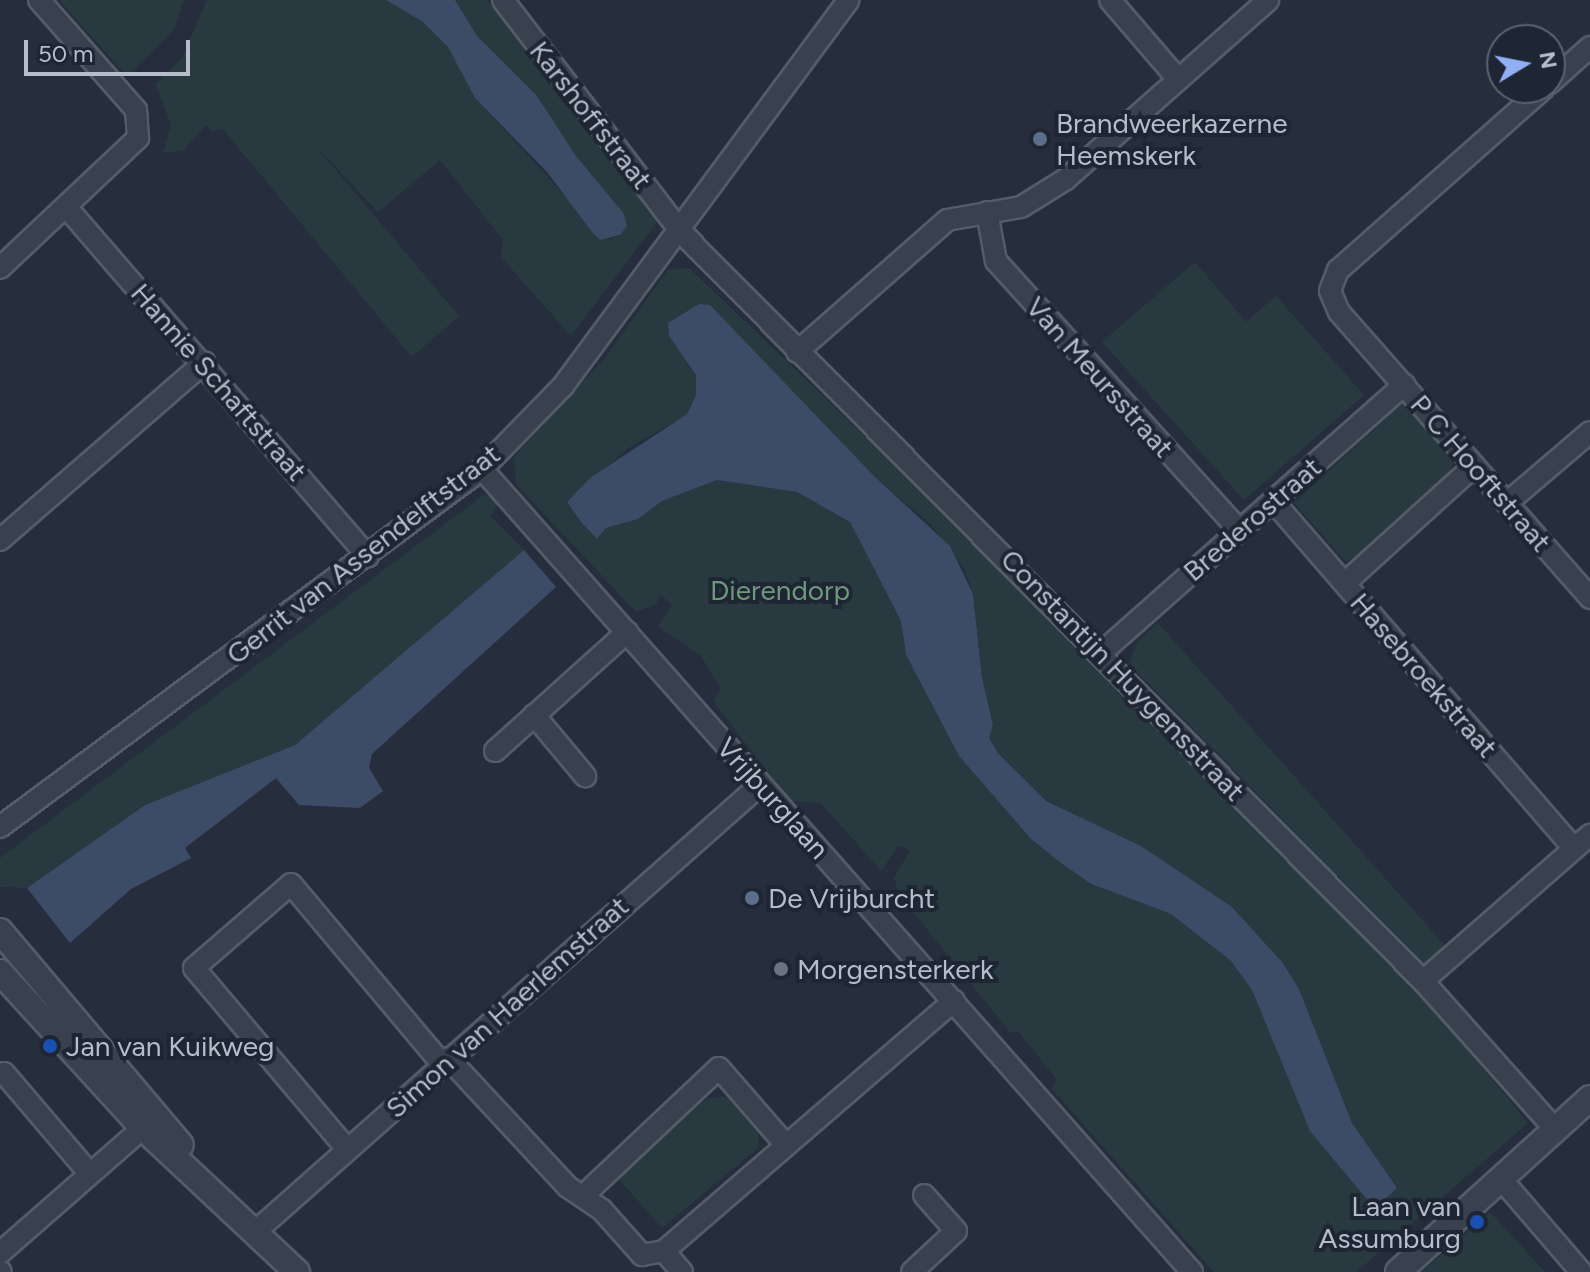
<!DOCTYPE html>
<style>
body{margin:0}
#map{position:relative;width:1590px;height:1272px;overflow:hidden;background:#262e3e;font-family:Figtree,sans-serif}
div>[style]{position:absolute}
.green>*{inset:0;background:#283a3f}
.water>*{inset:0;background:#3c4b66}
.roads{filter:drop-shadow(2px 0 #555c69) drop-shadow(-2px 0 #555c69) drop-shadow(0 2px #555c69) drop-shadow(0 -2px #555c69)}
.minor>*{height:20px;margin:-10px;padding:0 10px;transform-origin:10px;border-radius:10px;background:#3a414e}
.tertiary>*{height:24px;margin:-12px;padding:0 12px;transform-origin:12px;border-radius:12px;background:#3a414e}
.dots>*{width:22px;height:22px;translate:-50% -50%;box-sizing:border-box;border:4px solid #1f2633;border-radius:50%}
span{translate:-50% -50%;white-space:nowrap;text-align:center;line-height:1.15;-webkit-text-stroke:8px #1f2633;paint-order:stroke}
.street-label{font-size:28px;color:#b6bcc9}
.poi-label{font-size:28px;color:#b6bcc9}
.left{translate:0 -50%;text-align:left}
.right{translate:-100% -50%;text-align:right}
.park-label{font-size:28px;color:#6e987b}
.north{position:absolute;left:1486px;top:24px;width:80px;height:80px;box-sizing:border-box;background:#1f2633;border:2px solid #5b626f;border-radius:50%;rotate:80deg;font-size:22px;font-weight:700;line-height:32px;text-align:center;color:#b6bcc9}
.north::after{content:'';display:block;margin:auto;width:28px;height:36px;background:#91b0f3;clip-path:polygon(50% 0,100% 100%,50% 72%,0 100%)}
.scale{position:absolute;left:24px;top:40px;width:166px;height:36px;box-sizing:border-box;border:4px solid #b6bcc9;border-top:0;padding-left:10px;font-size:24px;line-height:28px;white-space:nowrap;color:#b6bcc9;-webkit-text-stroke:6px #1f2633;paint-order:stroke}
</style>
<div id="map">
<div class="green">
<div style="clip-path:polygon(59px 0,184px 0,174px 30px,127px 76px)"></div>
<div style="clip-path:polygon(207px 0,386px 0,423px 22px,448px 47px,475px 98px,569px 200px,610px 240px,620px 235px,537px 96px,477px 36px,455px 0,487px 0,657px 222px,571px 336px,501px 257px,503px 240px,440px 160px,378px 212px,312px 142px,459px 316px,412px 357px,222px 128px,213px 132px,206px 125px,183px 151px,163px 153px,171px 125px,156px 84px,182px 58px)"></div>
<div style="clip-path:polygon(1195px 262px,1246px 322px,1276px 296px,1364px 395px,1244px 500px,1102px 342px)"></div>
<div style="clip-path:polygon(evenodd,689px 268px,998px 563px,1444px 1021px,1528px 1123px,1356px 1272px,1214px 1272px,1051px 1088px,1057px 1080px,1018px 1031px,1011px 1033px,900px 896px,894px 878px,910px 850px,898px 846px,881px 871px,821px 803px,790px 801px,713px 701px,721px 689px,701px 656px,658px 626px,672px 605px,661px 595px,656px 604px,636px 612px,516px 484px,514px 457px,605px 358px,668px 270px,689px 268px,669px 336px,874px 476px,931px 525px,964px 568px,973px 594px,982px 678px,993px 725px,989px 738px,998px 753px,1046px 801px,1141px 846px,1232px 907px,1283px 963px,1299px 989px,1352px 1123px,1396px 1188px,1375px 1209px,1311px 1131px,1252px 990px,1231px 961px,1171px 914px,1091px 884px,1061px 863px,1031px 839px,959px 756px,906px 655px,901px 621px,850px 522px,797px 492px,717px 480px,662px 501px,638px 519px,606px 528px,597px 539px,581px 522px,567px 502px,627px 449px,687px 414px,696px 395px,696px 375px,669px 336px)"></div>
<div style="clip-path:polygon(1404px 402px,1456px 459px,1449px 473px,1357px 557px,1345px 561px,1294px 503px)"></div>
<div style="clip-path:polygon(485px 494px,500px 503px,490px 516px,524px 550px,295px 745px,145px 805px,27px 888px,0 887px,0 858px)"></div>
<div style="clip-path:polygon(1158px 623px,1447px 948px,1437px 958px,1425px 964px,1129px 664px,1137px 642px)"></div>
<div style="clip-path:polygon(727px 1097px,758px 1133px,758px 1148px,662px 1228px,616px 1176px,708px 1098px)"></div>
<div style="clip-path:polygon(1490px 1212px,1545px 1272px,1421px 1272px,1428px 1266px)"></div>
</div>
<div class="water">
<div style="clip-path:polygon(386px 0,455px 0,477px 36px,537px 96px,576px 156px,624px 214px,627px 226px,620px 235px,600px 240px,592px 232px,547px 172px,475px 98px,448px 47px,423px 22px)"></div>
<div style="clip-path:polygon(699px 304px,710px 305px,874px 476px,950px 546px,973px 594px,982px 678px,993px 725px,989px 738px,998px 753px,1046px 801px,1141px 846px,1232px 907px,1283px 963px,1299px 989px,1352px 1123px,1397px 1188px,1375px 1209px,1310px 1131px,1252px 990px,1231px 961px,1171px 914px,1091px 884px,1061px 863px,1031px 839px,959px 756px,906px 655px,901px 621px,850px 522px,797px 492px,717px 480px,662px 501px,638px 519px,606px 528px,597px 539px,581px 522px,567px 502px,590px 478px,687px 414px,696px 395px,696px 375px,669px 336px,668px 323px)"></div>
<div style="clip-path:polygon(524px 550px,556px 587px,372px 754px,369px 768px,383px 791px,360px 808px,299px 805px,276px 778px,185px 848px,191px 858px,131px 889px,70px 943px,27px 888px,145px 805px,295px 745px)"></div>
</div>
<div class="roads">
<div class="minor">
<div style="left:503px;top:0;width:291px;rotate:52.5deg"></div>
<div style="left:680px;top:231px;width:1056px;rotate:45.27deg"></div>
<div style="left:1423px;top:981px;width:198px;rotate:48.3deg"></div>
<div style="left:1110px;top:0;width:104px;rotate:49.3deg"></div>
<div style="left:1550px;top:83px;width:54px;rotate:-42deg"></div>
<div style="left:1544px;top:88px;width:275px;rotate:138.5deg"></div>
<div style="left:1338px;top:270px;width:22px;rotate:111deg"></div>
<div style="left:1330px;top:291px;width:23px;rotate:67deg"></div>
<div style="left:1339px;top:312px;width:381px;rotate:48.7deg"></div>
<div style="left:68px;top:209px;width:459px;rotate:49.2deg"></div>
<div style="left:987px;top:212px;width:50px;rotate:79.6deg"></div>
<div style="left:996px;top:261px;width:361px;rotate:47.9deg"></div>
<div style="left:0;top:268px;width:190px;rotate:-43.3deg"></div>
<div style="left:138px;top:138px;width:28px;rotate:-94deg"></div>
<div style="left:136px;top:110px;width:147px;rotate:-131.4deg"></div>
<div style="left:797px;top:352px;width:200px;rotate:-41.3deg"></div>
<div style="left:947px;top:220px;width:75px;rotate:-10deg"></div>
<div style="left:1021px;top:207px;width:53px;rotate:-31.9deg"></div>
<div style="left:1066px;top:179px;width:270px;rotate:-41.5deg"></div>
<div style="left:482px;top:469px;width:1072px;rotate:48.52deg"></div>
<div style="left:1273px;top:501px;width:460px;rotate:49.1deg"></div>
<div style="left:1507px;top:503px;width:109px;rotate:-40.5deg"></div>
<div style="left:0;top:540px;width:271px;rotate:-41deg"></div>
<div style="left:1345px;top:583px;width:174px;rotate:-42.2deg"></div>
<div style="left:1101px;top:653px;width:405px;rotate:-41.5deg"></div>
<div style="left:534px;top:715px;width:80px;rotate:50.1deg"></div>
<div style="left:495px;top:751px;width:178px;rotate:-42deg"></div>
<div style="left:0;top:827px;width:600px;rotate:-36.6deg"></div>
<div style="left:482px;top:469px;width:116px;rotate:-45.7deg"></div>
<div style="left:563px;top:386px;width:480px;rotate:-53.5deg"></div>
<div style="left:1423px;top:981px;width:222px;rotate:-41.2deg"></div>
<div style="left:448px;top:1058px;width:176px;rotate:47.1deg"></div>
<div style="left:568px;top:1187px;width:40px;rotate:34deg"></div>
<div style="left:601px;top:1209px;width:62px;rotate:48.3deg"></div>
<div style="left:642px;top:1255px;width:22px;rotate:-10deg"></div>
<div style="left:4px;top:1073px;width:131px;rotate:49.6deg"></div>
<div style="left:347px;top:1149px;width:237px;rotate:-130.2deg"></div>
<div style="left:194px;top:968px;width:128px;rotate:-40.9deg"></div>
<div style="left:291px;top:884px;width:235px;rotate:50deg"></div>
<div style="left:1502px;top:1180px;width:121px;rotate:49.3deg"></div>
<div style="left:584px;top:1195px;width:185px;rotate:-43.3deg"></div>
<div style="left:719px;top:1068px;width:101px;rotate:49deg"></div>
<div style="left:255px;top:1232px;width:674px;rotate:-41.51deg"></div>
<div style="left:0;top:1253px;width:203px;rotate:-41.2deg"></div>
<div style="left:0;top:1271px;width:1px;rotate:45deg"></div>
<div style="left:682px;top:1272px;width:28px;rotate:-131deg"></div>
<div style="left:664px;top:1251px;width:383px;rotate:-40.8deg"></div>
<div style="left:912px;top:1272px;width:60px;rotate:-43deg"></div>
<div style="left:956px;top:1231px;width:48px;rotate:-131.6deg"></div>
</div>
<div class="tertiary">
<div style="left:0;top:931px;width:280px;rotate:49.8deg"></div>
<div style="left:0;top:972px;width:212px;rotate:47.5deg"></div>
<div style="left:143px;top:1128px;width:211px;rotate:43.1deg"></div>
<div style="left:1398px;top:1272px;width:259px;rotate:-42.2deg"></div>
</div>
</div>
<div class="dots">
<div style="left:1040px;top:139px;background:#5c6f8a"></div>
<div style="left:752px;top:898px;background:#5c6f8a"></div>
<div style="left:781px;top:969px;background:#6b7280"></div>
<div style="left:50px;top:1046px;background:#1a4fb4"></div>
<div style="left:1477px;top:1222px;background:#1a4fb4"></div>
</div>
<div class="street-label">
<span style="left:591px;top:115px;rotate:52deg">Karshoffstraat</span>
<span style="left:1100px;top:377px;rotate:48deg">Van Meursstraat</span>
<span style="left:219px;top:382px;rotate:49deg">Hannie Schaftstraat</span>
<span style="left:1481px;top:473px;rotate:49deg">P C Hooftstraat</span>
<span style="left:1252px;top:519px;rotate:-41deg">Brederostraat</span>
<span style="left:363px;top:554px;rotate:-38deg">Gerrit van Assendelftstraat</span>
<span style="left:1123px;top:675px;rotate:46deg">Constantijn Huygensstraat</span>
<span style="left:1424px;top:675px;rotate:49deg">Hasebroekstraat</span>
<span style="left:773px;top:798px;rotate:48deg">Vrijburglaan</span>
<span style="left:507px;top:1007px;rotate:-42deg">Simon van Haerlemstraat</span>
</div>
<div class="poi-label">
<span class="left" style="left:1056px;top:139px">Brandweerkazerne<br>Heemskerk</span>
<span class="left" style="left:768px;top:898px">De Vrijburcht</span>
<span class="left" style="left:797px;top:969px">Morgensterkerk</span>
<span class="left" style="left:66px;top:1046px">Jan van Kuikweg</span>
<span class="right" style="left:1461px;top:1222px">Laan van<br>Assumburg</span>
</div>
<div class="park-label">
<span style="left:780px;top:590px">Dierendorp</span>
</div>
<div class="north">N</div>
<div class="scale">50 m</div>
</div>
